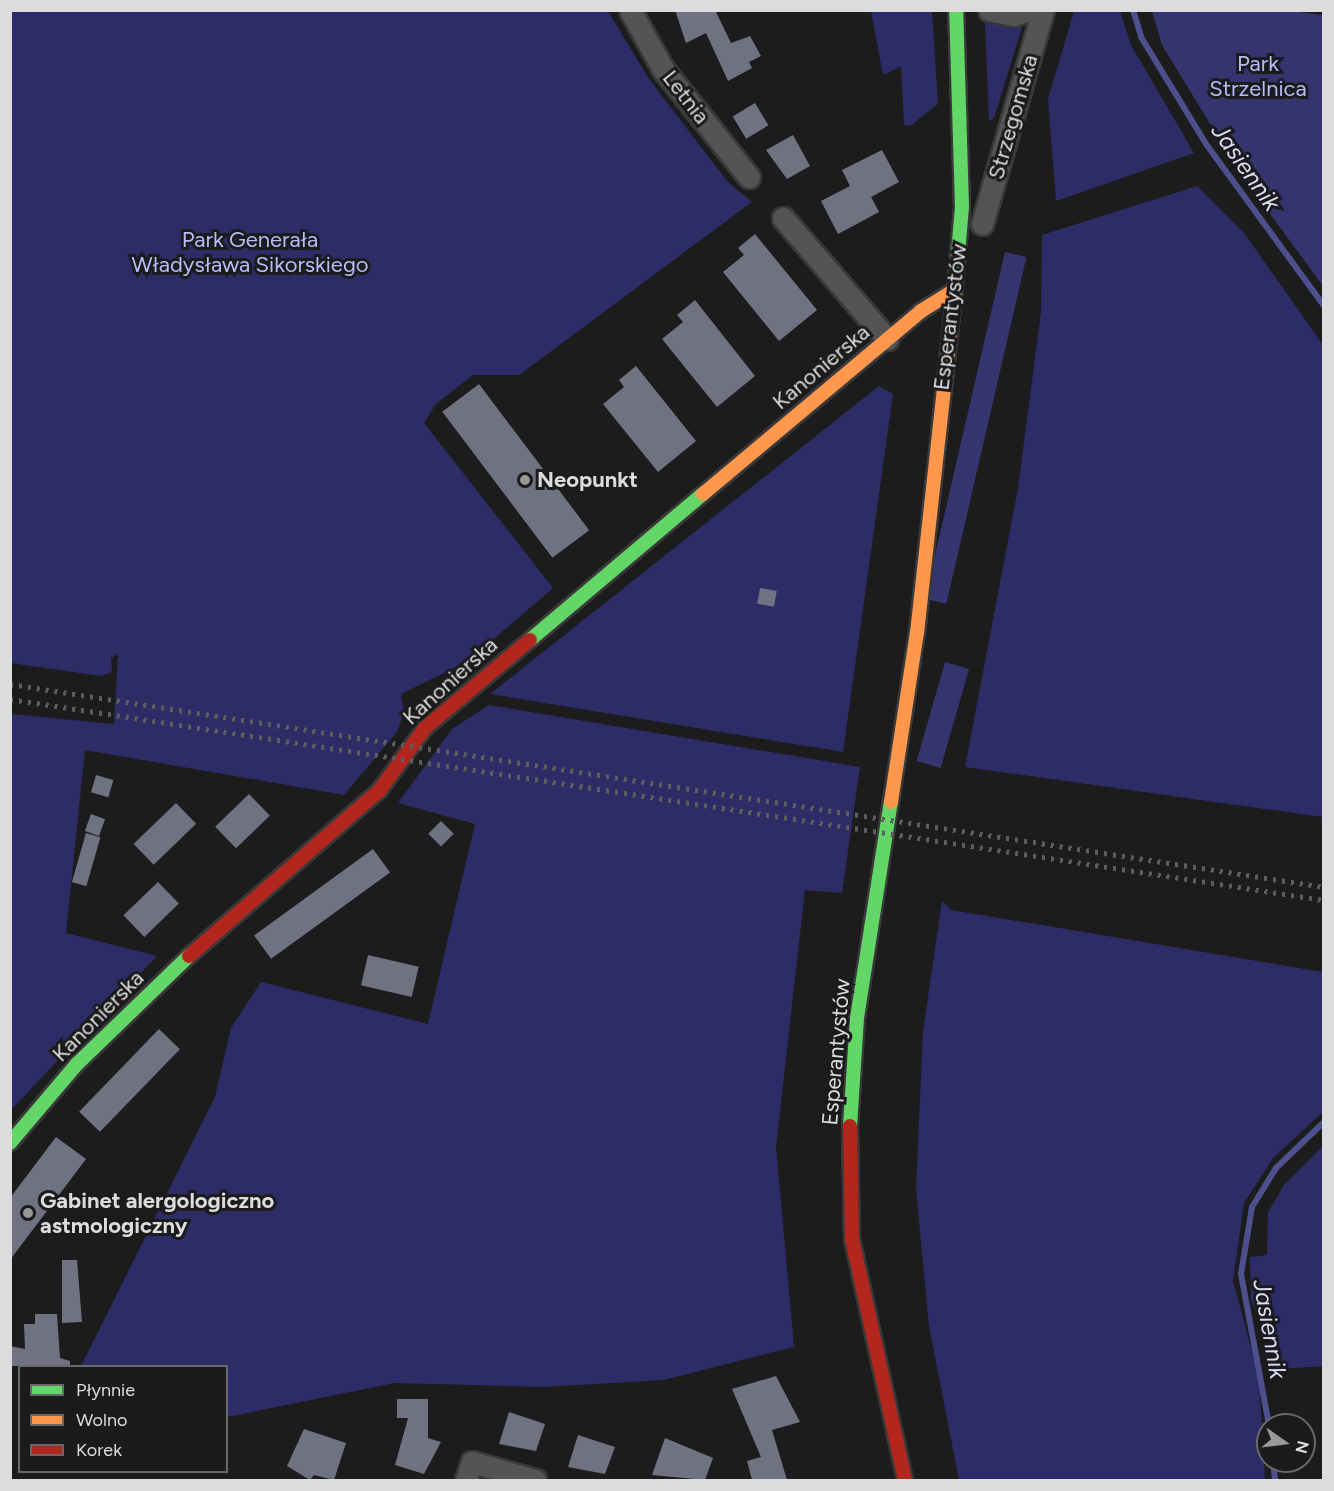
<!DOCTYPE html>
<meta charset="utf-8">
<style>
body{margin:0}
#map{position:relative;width:1334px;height:1491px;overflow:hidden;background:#1c1c1d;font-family:Figtree,sans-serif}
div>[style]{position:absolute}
.green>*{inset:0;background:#2e2c66}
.forest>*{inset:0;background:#36346f;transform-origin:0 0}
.stream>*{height:6px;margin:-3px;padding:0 3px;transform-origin:3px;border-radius:3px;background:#4e4f8f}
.building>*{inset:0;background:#717281;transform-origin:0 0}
.roads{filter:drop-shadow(2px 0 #39393a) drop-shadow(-2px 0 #39393a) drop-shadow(0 2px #39393a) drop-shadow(0 -2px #39393a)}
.street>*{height:21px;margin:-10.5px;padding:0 10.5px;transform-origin:10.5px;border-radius:10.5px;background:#545455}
.fast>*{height:14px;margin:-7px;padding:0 7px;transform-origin:7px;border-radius:7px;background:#63d668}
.slow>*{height:14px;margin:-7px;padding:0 7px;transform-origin:7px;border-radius:7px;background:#ff974d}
.jam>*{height:14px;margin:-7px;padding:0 7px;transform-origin:7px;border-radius:7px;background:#b3261e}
.rail>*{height:4.5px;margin-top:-2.25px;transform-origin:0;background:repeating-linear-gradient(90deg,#5d5d5e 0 3px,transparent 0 9px)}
.dots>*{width:16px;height:16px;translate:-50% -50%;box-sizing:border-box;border:3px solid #1b1b1e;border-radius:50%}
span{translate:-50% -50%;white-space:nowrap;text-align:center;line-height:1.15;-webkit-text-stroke:6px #1b1b1e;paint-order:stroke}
.park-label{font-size:22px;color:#b7bcf8}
.street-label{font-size:22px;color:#dcdcde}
.poi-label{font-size:22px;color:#dcdcde;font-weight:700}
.left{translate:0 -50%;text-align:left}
.water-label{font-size:24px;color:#dbddf2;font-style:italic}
.frame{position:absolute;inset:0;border:12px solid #dcdcde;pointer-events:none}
.legend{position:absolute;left:18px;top:1365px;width:210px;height:108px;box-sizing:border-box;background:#1b1b1e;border:2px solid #68686b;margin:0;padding:8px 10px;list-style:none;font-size:18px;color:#dcdcde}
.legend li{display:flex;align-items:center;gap:12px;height:30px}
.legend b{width:30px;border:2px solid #68686b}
.north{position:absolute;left:1256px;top:1413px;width:60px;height:60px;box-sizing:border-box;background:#1b1b1e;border:2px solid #68686b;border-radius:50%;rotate:104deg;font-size:16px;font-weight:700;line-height:24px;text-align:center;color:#dcdcde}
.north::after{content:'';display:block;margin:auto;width:21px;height:27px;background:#99999a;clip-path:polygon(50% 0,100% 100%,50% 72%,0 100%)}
</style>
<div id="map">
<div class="green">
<div style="clip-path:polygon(11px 11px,608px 11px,649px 79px,727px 181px,752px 202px,519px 375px,473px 375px,436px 404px,424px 423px,553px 588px,468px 661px,401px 694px,404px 712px,397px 732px,344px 795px,85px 750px,66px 933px,157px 956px,11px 1110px,11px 714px,114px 724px,118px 654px,111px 658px,112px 672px,101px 676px,11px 663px)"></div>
<div style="clip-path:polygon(871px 11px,932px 11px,938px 104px,910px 126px,904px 125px,901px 66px,883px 75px)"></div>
<div style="clip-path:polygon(1074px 11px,1120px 11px,1131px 45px,1194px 153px,1056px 201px,1048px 99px)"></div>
<div style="clip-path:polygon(1024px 21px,994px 118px,989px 121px,985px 22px)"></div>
<div style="clip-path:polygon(1197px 186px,1244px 233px,1323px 345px,1323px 817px,965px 767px,1018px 488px,1041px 312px,1042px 235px)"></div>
<div style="clip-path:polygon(879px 386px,893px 394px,843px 752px,490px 694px)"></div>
<div style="clip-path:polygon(489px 705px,860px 767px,842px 893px,805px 890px,776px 1147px,794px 1347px,664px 1380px,543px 1387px,395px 1383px,227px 1417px,226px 1366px,81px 1366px,215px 1097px,231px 1028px,261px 982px,428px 1024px,475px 824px,398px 803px,452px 729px)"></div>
<div style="clip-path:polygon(942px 901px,951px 910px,1323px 972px,1323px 1112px,1273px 1158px,1244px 1203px,1233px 1281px,1259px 1378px,1265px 1480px,959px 1480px,929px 1326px,916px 1189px,923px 1031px)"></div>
<div style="clip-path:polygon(1323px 1146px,1323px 1366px,1281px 1369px,1251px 1300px,1250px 1257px,1267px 1255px,1268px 1212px,1284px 1185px)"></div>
</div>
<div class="forest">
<div style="clip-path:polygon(1291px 11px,1323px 15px,1323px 286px,1240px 173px,1162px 45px,1152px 11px)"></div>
<div style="left:1005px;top:252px;width:22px;height:356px;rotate:13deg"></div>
<div style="left:945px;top:662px;width:25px;height:103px;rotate:16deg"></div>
</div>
<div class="stream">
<div style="left:1133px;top:10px;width:28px;rotate:73deg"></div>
<div style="left:1141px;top:37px;width:125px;rotate:58.7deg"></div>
<div style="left:1206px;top:144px;width:200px;rotate:53.9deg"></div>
<div style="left:1269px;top:1425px;width:154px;rotate:-100.5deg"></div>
<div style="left:1241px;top:1274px;width:68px;rotate:-80.7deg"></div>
<div style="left:1252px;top:1207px;width:46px;rotate:-58.4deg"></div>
<div style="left:1276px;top:1168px;width:66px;rotate:-43.8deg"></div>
<div style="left:1273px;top:1461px;width:19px;rotate:84deg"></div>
</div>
<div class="building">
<div style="clip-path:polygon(675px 10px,715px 10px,731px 43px,750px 36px,761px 56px,749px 62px,752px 68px,728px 81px,706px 33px,686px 43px)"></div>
<div style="left:755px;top:103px;width:26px;height:26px;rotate:59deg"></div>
<div style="clip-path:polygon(793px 135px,810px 166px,787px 179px,766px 150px)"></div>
<div style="clip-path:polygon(882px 150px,899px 182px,871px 197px,879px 212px,838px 234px,821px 201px,850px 186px,842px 170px)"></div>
<div style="clip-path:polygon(755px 234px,817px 310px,779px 341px,723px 272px,744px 255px,738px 248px)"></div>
<div style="clip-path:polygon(695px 300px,755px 376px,717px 407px,662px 339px,683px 322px,677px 315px)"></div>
<div style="clip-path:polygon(636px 366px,696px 441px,658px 472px,603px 404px,624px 387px,619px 380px)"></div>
<div style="left:479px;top:384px;width:183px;height:46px;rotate:53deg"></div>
<div style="left:760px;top:588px;width:17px;height:16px;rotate:10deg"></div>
<div style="left:96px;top:775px;width:18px;height:18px;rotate:16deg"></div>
<div style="left:249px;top:794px;width:30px;height:47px;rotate:46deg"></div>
<div style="left:176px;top:803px;width:29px;height:59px;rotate:46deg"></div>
<div style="left:91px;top:814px;width:15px;height:18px;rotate:20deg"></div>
<div style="left:441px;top:821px;width:18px;height:18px;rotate:45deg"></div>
<div style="left:86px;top:833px;width:15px;height:51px;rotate:16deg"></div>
<div style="left:373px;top:849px;width:29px;height:147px;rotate:54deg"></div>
<div style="left:158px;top:882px;width:30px;height:48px;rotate:46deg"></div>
<div style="left:368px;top:955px;width:52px;height:31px;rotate:13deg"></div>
<div style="left:159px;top:1029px;width:29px;height:115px;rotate:44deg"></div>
<div style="clip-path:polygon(56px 1137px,86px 1159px,10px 1260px,10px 1198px)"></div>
<div style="clip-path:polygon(62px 1260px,77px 1260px,82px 1322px,62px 1323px)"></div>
<div style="clip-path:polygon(35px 1314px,57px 1314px,60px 1358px,70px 1361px,70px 1366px,10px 1366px,10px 1346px,25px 1349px,24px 1324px,35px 1324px)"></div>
<div style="clip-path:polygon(776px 1376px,800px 1422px,772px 1430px,787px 1480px,752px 1480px,747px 1461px,761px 1457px,732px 1389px)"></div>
<div style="clip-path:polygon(397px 1399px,428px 1399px,428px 1438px,441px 1442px,424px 1474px,395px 1465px,408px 1418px,397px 1418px)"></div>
<div style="clip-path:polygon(509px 1412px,545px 1424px,536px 1451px,499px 1444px)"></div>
<div style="clip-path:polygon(304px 1429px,346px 1443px,334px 1480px,314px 1475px,310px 1480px,287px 1466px)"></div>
<div style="clip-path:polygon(578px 1435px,615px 1447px,605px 1474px,568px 1467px)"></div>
<div style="clip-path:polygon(665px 1438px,713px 1458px,705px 1480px,652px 1475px)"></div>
</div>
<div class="roads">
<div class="street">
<div style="left:630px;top:10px;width:68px;rotate:60.8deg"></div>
<div style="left:663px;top:69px;width:138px;rotate:51.5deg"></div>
<div style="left:989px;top:10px;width:25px;rotate:12deg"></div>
<div style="left:1013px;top:15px;width:18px;rotate:-16deg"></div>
<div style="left:783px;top:218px;width:160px;rotate:49.3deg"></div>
<div style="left:982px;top:224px;width:223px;rotate:-74.1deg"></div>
<div style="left:466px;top:1480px;width:19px;rotate:-72deg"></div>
<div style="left:472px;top:1462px;width:66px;rotate:15.9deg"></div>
</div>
<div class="fast">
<div style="left:954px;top:300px;width:93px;rotate:-85.1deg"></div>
<div style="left:962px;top:207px;width:197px;rotate:-91.7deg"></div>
<div style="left:530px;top:640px;width:226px;rotate:-40.2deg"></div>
<div style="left:850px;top:1126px;width:108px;rotate:-86.3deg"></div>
<div style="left:857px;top:1018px;width:219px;rotate:-81.1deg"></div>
<div style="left:10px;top:1143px;width:104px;rotate:-49.7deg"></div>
<div style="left:77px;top:1064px;width:156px;rotate:-44deg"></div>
</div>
<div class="slow">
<div style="left:703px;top:494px;width:285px;rotate:-40deg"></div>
<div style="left:921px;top:311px;width:40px;rotate:-32deg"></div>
<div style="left:891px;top:802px;width:171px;rotate:-81.3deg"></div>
<div style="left:917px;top:633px;width:335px;rotate:-83.7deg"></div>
</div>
<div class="jam">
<div style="left:189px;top:956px;width:252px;rotate:-41deg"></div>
<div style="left:379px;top:791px;width:78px;rotate:-53.9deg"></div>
<div style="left:425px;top:728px;width:137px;rotate:-40deg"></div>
<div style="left:850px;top:1126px;width:113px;rotate:89deg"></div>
<div style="left:852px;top:1239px;width:247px;rotate:77.6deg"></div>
</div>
</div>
<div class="rail">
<div style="left:10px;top:684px;width:1330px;rotate:8.78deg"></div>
<div style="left:10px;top:699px;width:1329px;rotate:8.7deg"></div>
</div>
<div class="dots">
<div style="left:525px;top:480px;background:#99999a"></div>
<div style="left:28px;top:1213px;background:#99999a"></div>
</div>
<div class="park-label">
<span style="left:1258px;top:76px">Park<br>Strzelnica</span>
<span style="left:250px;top:252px">Park Generała<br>Władysława Sikorskiego</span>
</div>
<div class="street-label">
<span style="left:686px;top:97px;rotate:52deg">Letnia</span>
<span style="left:1013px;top:117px;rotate:-74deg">Strzegomska</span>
<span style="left:950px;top:317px;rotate:-83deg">Esperantystów</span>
<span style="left:821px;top:367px;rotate:-40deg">Kanonierska</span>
<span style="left:450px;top:681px;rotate:-42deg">Kanonierska</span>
<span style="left:98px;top:1016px;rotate:-45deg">Kanonierska</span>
<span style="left:836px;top:1052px;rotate:-85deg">Esperantystów</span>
</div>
<div class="poi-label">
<span class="left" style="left:537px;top:480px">Neopunkt</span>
<span class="left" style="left:40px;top:1213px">Gabinet alergologiczno<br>astmologiczny</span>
</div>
<div class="water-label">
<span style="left:1246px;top:167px;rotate:55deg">Jasiennik</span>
<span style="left:1270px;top:1329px;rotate:80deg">Jasiennik</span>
</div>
<div class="frame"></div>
<ul class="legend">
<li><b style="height:8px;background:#63d668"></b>Płynnie</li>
<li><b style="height:8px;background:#ff974d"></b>Wolno</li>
<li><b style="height:8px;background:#b3261e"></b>Korek</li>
</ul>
<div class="north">N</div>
</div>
